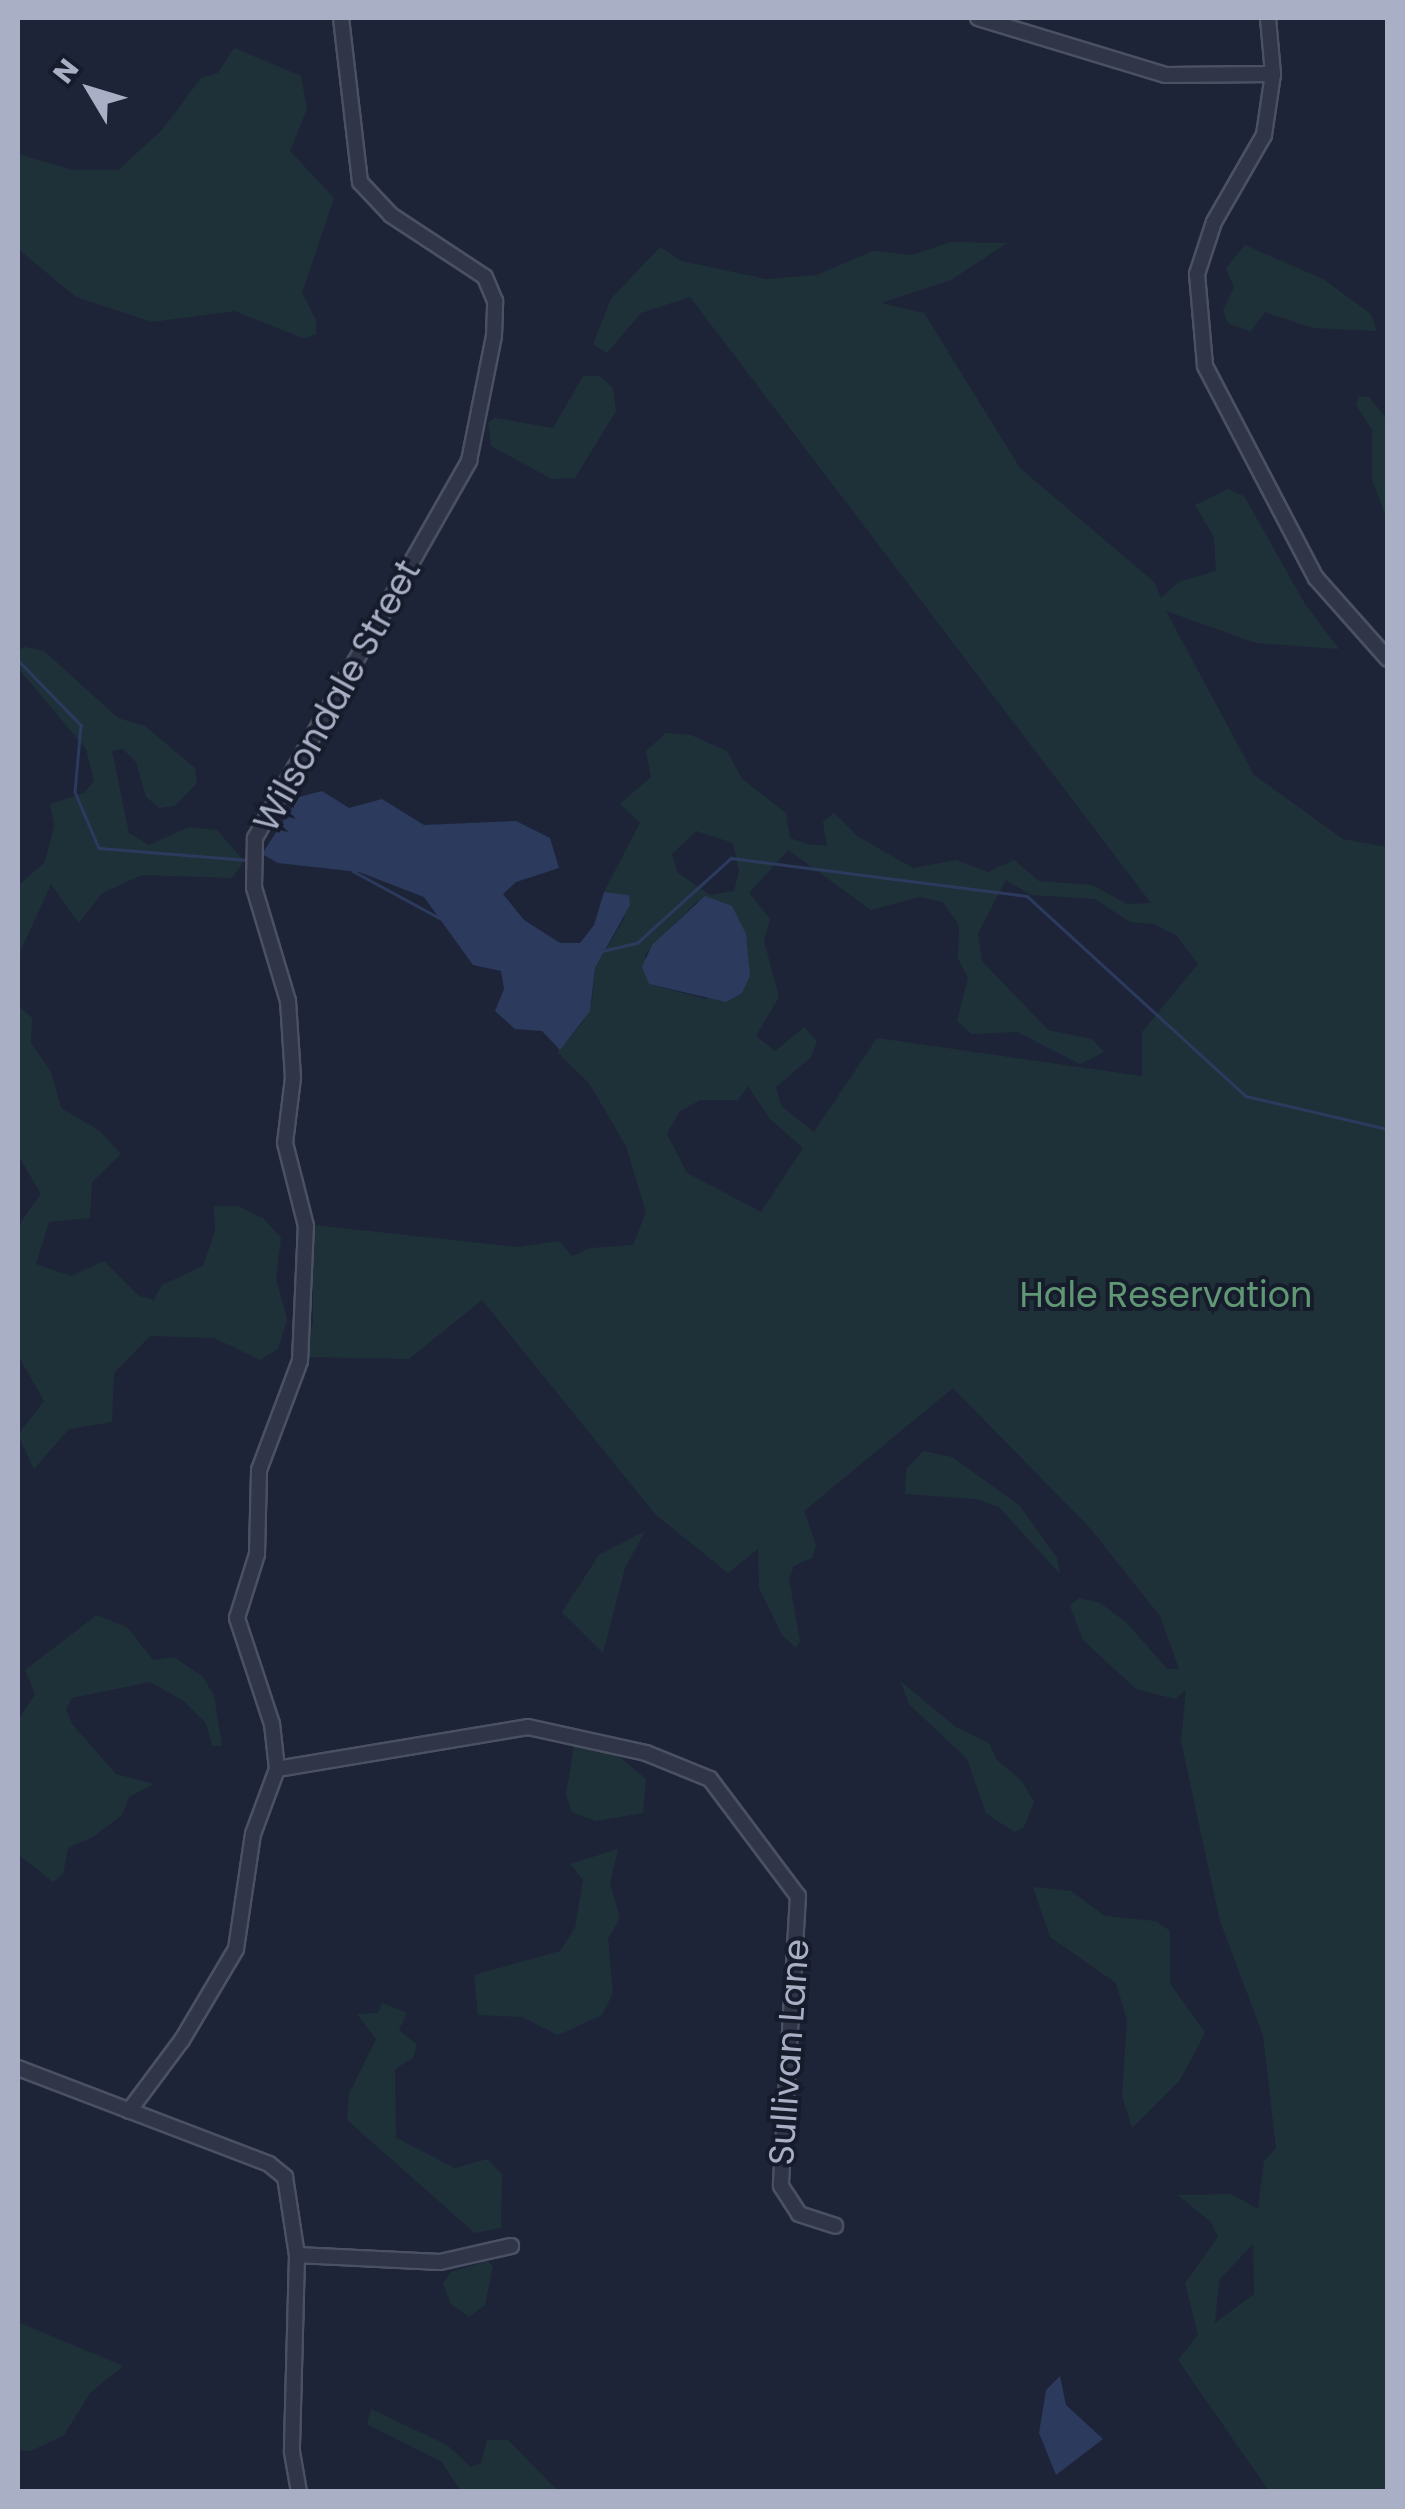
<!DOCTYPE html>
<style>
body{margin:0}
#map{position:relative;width:1405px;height:2509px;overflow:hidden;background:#1d2437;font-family:Poppins,sans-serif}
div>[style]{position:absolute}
.green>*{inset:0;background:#1f3138}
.water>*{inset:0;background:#2c3a5e}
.stream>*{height:2.5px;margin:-1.25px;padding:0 1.25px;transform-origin:1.25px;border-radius:1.25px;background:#2c3a5e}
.roads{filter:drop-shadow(2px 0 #4b5163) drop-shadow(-2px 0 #4b5163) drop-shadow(0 2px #4b5163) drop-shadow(0 -2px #4b5163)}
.minor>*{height:14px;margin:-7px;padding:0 7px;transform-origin:7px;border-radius:7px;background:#303647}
span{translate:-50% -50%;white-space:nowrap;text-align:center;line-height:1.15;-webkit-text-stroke:8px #161c2b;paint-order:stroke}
.street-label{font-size:35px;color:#a9b0c5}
.park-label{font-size:35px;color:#609774}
.frame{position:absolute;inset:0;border:20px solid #a9b0c5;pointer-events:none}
.north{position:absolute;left:40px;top:40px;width:100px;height:100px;-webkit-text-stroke:8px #161c2b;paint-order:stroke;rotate:308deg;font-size:28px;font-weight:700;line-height:40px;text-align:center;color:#a9b0c5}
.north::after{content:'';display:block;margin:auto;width:35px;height:45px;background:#a9b0c5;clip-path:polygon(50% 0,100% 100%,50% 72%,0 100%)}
</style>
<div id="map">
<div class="green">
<div style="clip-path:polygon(234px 48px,301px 76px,307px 109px,290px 151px,334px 198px,302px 293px,316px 320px,316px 334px,305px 339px,235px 311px,152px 322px,76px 297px,18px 249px,18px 154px,73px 170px,118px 170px,162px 130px,201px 78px,218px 73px)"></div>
<div style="clip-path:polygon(evenodd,951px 242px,1007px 243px,951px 280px,881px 303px,924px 313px,1020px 468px,1154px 582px,1161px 598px,1179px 582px,1216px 571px,1214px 537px,1195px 505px,1228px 489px,1244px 496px,1305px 604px,1339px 649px,1256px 643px,1166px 611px,1254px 775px,1343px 839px,1387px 847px,1387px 2491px,1269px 2491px,1178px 2360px,1198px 2335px,1185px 2283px,1218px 2237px,1211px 2222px,1178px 2195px,1231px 2194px,1258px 2209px,1264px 2161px,1276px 2148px,1263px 2035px,1220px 1921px,1181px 1741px,1186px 1690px,1175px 1699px,1136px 1689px,1083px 1640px,1070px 1606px,1079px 1598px,1100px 1603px,1126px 1622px,1167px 1669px,1179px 1669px,1160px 1616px,1090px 1528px,953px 1388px,804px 1511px,816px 1545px,812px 1558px,794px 1566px,789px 1579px,800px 1641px,796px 1648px,782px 1635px,759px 1588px,758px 1549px,728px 1573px,656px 1515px,482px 1300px,409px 1359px,305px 1357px,313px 1323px,313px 1225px,518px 1247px,559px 1241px,572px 1256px,591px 1248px,633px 1245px,646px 1212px,626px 1146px,589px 1083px,557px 1052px,581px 1024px,592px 1002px,595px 968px,624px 919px,629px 895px,604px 892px,640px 823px,620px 804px,651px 777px,646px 751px,666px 733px,691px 735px,727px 751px,742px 779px,786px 813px,790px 838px,807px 844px,827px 846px,823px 822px,834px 813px,857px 836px,913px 868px,956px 860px,988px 872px,1014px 860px,1039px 881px,1092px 885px,1127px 904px,1151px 903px,690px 297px,641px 313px,607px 353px,593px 344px,611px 299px,660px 247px,681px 261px,766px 279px,817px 275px,873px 251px,912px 255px,951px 242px,696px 831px,733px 843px,739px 871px,734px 891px,710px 895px,677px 872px,672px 854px,696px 831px,951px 242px,788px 850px,871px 910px,919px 897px,943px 902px,959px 925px,958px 958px,968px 978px,957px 1021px,971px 1034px,1017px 1032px,1080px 1064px,1104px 1052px,1092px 1039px,1048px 1030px,982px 961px,978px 933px,1006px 880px,1031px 895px,1095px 899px,1130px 922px,1153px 924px,1177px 936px,1198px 964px,1142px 1032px,1142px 1076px,877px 1038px,814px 1132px,781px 1106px,776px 1087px,811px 1057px,817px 1041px,804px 1027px,775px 1051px,756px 1036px,779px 997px,764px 941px,770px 919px,749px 893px,788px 850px,951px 242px,697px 901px,747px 952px,745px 966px,706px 999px,649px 984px,645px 954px,697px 901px,951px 242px,748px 1086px,770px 1119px,803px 1148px,761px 1212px,687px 1173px,667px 1134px,679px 1112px,700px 1100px,738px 1100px,748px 1086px,951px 242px,1253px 2244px,1254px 2294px,1215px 2323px,1219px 2280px,1253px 2244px)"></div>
<div style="clip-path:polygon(1245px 245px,1323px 279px,1371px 314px,1377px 331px,1313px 328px,1265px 312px,1250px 332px,1228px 323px,1223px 310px,1234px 287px,1226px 268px)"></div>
<div style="clip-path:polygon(583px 376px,599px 376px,613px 388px,616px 411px,575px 478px,552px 479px,491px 446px,488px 423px,495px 418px,553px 428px)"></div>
<div style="clip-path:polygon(1359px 396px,1369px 397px,1387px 419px,1387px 519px,1372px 480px,1372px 430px,1356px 405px)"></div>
<div style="clip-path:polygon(25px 647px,44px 651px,118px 718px,145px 726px,195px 768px,197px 783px,175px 806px,160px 808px,146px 797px,136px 762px,123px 749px,112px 751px,129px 833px,149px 845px,189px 827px,217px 830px,244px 861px,232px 878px,142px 875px,102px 893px,79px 923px,51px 884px,21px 950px,18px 981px,18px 886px,45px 862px,54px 826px,50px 804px,84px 793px,94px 781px,86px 749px,18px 668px,18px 651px)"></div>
<div style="clip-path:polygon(18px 1005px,32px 1018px,31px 1043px,51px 1072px,61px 1108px,100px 1131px,121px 1154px,92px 1182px,90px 1218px,49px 1222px,36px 1264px,71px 1276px,104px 1261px,139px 1296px,154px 1300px,162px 1285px,203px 1266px,215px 1231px,214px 1206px,238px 1206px,263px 1218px,281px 1238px,276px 1278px,287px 1320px,278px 1349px,260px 1360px,214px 1338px,150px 1336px,114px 1373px,112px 1422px,69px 1429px,34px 1469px,18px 1435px,44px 1401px,19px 1357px,18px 1240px,21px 1222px,41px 1194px,18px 1155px)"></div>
<div style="clip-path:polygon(923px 1451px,952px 1457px,1020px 1506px,1057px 1558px,1060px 1574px,999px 1507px,976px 1499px,905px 1494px,906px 1469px)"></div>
<div style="clip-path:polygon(645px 1531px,625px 1568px,603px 1653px,562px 1612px,599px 1555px)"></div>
<div style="clip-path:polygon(97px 1615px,127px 1627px,153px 1660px,174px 1657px,203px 1677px,214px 1696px,222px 1746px,212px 1746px,206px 1723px,184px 1701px,150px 1682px,72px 1698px,66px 1709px,72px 1724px,116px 1774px,154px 1784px,129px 1797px,122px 1815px,93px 1837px,68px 1848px,63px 1874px,53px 1882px,18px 1854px,18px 1721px,35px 1694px,25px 1670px)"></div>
<div style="clip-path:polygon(900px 1681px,956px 1727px,989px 1743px,996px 1759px,1022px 1781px,1034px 1802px,1024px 1827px,1014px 1832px,986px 1813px,967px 1759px,909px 1704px)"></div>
<div style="clip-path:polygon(574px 1746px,614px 1752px,646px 1779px,643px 1813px,596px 1821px,572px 1812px,566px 1795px)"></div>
<div style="clip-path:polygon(618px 1849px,610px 1883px,620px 1918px,608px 1939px,613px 1993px,602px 2015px,558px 2035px,522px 2017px,478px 2015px,474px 1975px,560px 1951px,575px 1928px,583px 1879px,570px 1864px)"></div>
<div style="clip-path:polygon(1033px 1887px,1071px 1891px,1105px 1916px,1156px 1921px,1170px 1931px,1170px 1983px,1205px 2033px,1180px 2080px,1132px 2128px,1122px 2096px,1127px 2020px,1116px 1983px,1050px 1937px)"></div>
<div style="clip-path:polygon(382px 2003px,407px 2013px,399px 2030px,417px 2045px,413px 2058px,395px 2069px,396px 2138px,455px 2168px,487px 2159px,502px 2174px,501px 2228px,475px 2233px,347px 2120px,349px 2094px,376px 2039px,357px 2014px,378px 2013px)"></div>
<div style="clip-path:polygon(487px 2261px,493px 2266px,485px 2305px,469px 2317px,451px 2304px,443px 2284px,451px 2272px)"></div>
<div style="clip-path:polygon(18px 2322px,123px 2366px,90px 2393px,64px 2435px,31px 2451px,18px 2450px)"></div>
<div style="clip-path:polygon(371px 2409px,447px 2445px,471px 2467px,481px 2463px,487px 2440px,508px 2440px,558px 2491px,461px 2491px,441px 2461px,367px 2424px)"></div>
</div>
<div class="water">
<div style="clip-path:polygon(322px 791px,349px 808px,382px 799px,424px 825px,516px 821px,550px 838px,559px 868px,516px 882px,503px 894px,524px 920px,560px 943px,580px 943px,594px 925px,604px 892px,629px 895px,630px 905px,595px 968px,590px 1011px,560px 1050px,542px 1031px,515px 1029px,495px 1011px,504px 989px,501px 971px,473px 965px,424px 897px,359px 872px,278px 863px,262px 854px,299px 797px)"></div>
<div style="clip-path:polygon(705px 896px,732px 906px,746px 934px,750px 976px,742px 993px,726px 1002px,649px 984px,642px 967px,652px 945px)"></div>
<div style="clip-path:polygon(1060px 2376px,1066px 2405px,1103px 2439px,1056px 2475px,1039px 2433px,1046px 2390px)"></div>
</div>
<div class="stream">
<div style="left:18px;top:660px;width:91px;rotate:45.9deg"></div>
<div style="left:81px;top:725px;width:67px;rotate:95.1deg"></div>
<div style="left:75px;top:792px;width:61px;rotate:66.8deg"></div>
<div style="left:99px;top:848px;width:149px;rotate:4.6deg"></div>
<div style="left:353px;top:871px;width:107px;rotate:28.5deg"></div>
<div style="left:602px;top:951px;width:36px;rotate:-13deg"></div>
<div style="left:637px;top:943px;width:127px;rotate:-42.1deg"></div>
<div style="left:731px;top:858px;width:298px;rotate:7.3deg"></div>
<div style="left:1027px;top:896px;width:297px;rotate:42.4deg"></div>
<div style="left:1246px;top:1096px;width:146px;rotate:13.1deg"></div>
</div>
<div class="roads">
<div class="minor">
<div style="left:978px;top:18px;width:196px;rotate:16.9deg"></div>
<div style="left:1166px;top:75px;width:107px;rotate:-0.5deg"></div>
<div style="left:1268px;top:18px;width:56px;rotate:84.9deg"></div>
<div style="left:1273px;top:74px;width:62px;rotate:98.4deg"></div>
<div style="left:1264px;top:135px;width:100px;rotate:119.9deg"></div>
<div style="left:1214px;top:222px;width:55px;rotate:108.1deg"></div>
<div style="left:1197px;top:274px;width:92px;rotate:85deg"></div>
<div style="left:1205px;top:366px;width:239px;rotate:62.4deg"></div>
<div style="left:1316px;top:578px;width:108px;rotate:48.4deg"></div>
<div style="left:277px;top:1769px;width:254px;rotate:-9.5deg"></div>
<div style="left:528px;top:1727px;width:121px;rotate:12.4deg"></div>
<div style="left:646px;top:1753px;width:69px;rotate:22.1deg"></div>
<div style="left:710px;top:1779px;width:146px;rotate:53.1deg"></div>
<div style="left:798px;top:1896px;width:290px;rotate:93.4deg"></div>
<div style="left:781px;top:2186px;width:33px;rotate:57deg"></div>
<div style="left:799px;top:2214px;width:38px;rotate:18deg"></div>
<div style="left:18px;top:2068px;width:269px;rotate:20.9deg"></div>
<div style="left:269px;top:2164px;width:21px;rotate:39deg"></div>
<div style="left:285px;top:2177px;width:79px;rotate:81.3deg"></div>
<div style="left:297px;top:2255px;width:197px;rotate:91.5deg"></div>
<div style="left:292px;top:2452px;width:41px;rotate:80.1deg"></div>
<div style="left:129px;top:2111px;width:89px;rotate:-53.3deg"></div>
<div style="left:182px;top:2040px;width:106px;rotate:-59.3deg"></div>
<div style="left:236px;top:1949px;width:116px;rotate:-81.6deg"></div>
<div style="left:253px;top:1834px;width:69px;rotate:-69.7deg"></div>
<div style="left:277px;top:1769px;width:45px;rotate:-96.3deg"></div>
<div style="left:272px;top:1724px;width:112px;rotate:-108.3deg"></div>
<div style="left:237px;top:1618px;width:67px;rotate:-72.6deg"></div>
<div style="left:257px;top:1554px;width:84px;rotate:-88.6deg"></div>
<div style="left:259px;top:1470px;width:116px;rotate:-69.4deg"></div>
<div style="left:300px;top:1361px;width:135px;rotate:-87.5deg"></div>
<div style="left:306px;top:1226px;width:86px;rotate:-104.2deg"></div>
<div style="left:285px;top:1143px;width:65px;rotate:-83deg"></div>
<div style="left:293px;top:1078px;width:77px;rotate:-93.7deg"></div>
<div style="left:288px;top:1001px;width:118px;rotate:-106.7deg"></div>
<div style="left:254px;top:888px;width:50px;rotate:-88.9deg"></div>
<div style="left:255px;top:838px;width:434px;rotate:-60.4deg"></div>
<div style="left:469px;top:461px;width:127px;rotate:-78.7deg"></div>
<div style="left:494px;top:336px;width:35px;rotate:-88deg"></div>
<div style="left:495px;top:301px;width:26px;rotate:-113deg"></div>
<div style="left:485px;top:277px;width:113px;rotate:-146.6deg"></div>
<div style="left:391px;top:215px;width:45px;rotate:-133.2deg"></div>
<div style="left:360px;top:182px;width:165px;rotate:-96.6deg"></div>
<div style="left:297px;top:2255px;width:143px;rotate:2.8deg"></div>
<div style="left:440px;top:2262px;width:73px;rotate:-12.7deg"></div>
</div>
</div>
<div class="street-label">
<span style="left:337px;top:696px;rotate:-61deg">Wilsondale Street</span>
<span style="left:789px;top:2052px;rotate:-86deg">Sullivan Lane</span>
</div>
<div class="park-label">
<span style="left:1166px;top:1295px">Hale Reservation</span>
</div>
<div class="frame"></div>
<div class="north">N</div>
</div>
